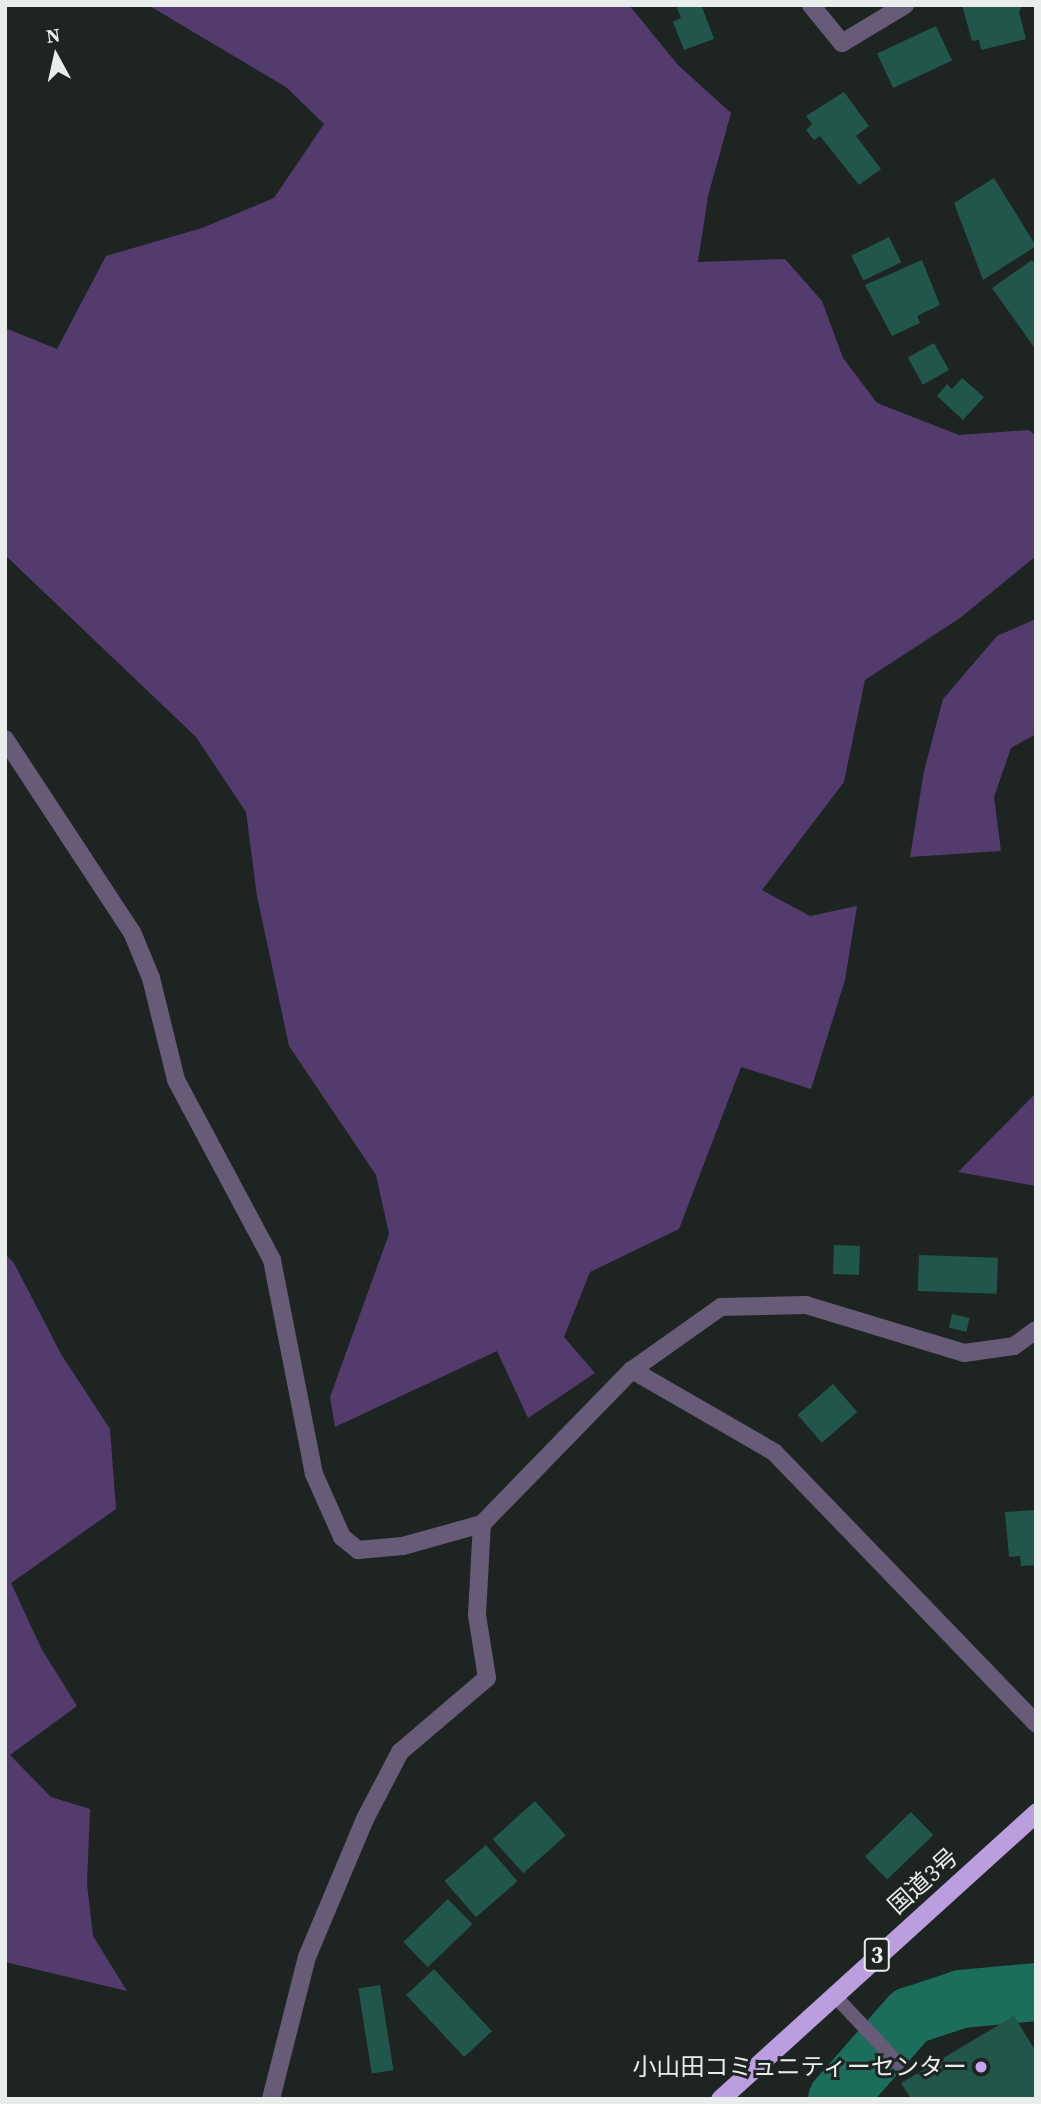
<!DOCTYPE html>
<meta charset="utf-8">
<style>
body{margin:0}
#map{position:relative;width:1041px;height:2104px;overflow:hidden;background:#1e2422;font-family:"Source Serif 4","Noto Sans JP",serif}
div>[style]{position:absolute}
.green>*{inset:0;background:#533b6e}
.river>*{height:58px;margin:-29px;padding:0 29px;transform-origin:29px;border-radius:29px;background:#1b6e5c}
.building>*{inset:0;background:#20574a;transform-origin:0 0}
.service>*{height:14px;margin:-7px;padding:0 7px;transform-origin:7px;border-radius:7px;background:#675b77}
.minor>*{height:18px;margin:-9px;padding:0 9px;transform-origin:9px;border-radius:9px;background:#675b77}
.trunk>*{height:19px;margin:-9.5px;padding:0 9.5px;transform-origin:9.5px;border-radius:9.5px;background:#ba9ede}
.dots>*{width:19px;height:19px;translate:-50% -50%;box-sizing:border-box;border:4px solid #1e2422;border-radius:50%}
span{translate:-50% -50%;white-space:nowrap;text-align:center;line-height:1.15;-webkit-text-stroke:6px #1e2422;paint-order:stroke}
.shield-label span{padding:2px 5px;background:#1e2422;border:2px solid;border-radius:5px;-webkit-text-stroke-width:0}
.shield-label{font-size:23px;color:#e9edeb;font-weight:700}
.street-label{font-size:24px;color:#e9edeb}
.poi-label{font-size:24px;color:#e9edeb}
.right{translate:-100% -50%;text-align:right}
.frame{position:absolute;inset:0;border:7px solid #e9edeb;pointer-events:none}
.north{position:absolute;left:21px;top:21px;width:70px;height:70px;-webkit-text-stroke:5px #1e2422;paint-order:stroke;rotate:352deg;font-size:19px;font-weight:700;line-height:28px;text-align:center;color:#e9edeb}
.north::after{content:'';display:block;margin:auto;width:24px;height:32px;background:#e9edeb;clip-path:polygon(50% 0,100% 100%,50% 72%,0 100%)}
</style>
<div id="map">
<div class="green">
<div style="clip-path:polygon(148px 5px,629px 5px,678px 65px,731px 113px,708px 196px,698px 262px,785px 259px,822px 301px,843px 358px,877px 403px,959px 435px,1029px 430px,1036px 436px,1036px 556px,960px 618px,865px 680px,844px 782px,762px 890px,810px 916px,857px 906px,845px 980px,811px 1089px,741px 1067px,679px 1229px,590px 1272px,564px 1337px,595px 1373px,528px 1418px,497px 1351px,335px 1427px,330px 1397px,389px 1234px,376px 1175px,289px 1046px,257px 896px,246px 812px,196px 737px,5px 555px,5px 328px,57px 349px,106px 256px,202px 228px,274px 198px,324px 124px,286px 87px)"></div>
<div style="clip-path:polygon(1036px 619px,1036px 734px,1011px 748px,994px 797px,1001px 851px,910px 857px,924px 771px,943px 699px,997px 636px)"></div>
<div style="clip-path:polygon(1036px 1093px,1036px 1186px,958px 1172px)"></div>
<div style="clip-path:polygon(5px 1254px,14px 1263px,61px 1354px,110px 1429px,116px 1509px,11px 1583px,41px 1648px,77px 1706px,10px 1755px,51px 1797px,90px 1809px,87px 1884px,93px 1936px,127px 1991px,5px 1962px)"></div>
</div>
<div class="river">
<div style="left:837px;top:2099px;width:111px;rotate:-48.7deg"></div>
<div style="left:910px;top:2016px;width:54px;rotate:-18.4deg"></div>
<div style="left:961px;top:1999px;width:75px;rotate:-5.3deg"></div>
</div>
<div class="building">
<div style="clip-path:polygon(676px 5px,707px 5px,702px 7px,714px 39px,684px 50px,673px 22px,681px 18px)"></div>
<div style="clip-path:polygon(962px 5px,1022px 5px,1019px 12px,1026px 39px,981px 50px,979px 40px,972px 41px)"></div>
<div style="left:936px;top:26px;width:38px;height:65px;rotate:65deg"></div>
<div style="clip-path:polygon(844px 92px,869px 126px,856px 136px,881px 169px,859px 185px,820px 136px,814px 140px,806px 130px,812px 124px,806px 116px)"></div>
<div style="clip-path:polygon(994px 178px,1036px 246px,983px 280px,954px 203px)"></div>
<div style="left:889px;top:237px;width:28px;height:42px;rotate:64deg"></div>
<div style="clip-path:polygon(922px 260px,940px 305px,917px 316px,920px 323px,892px 336px,865px 285px)"></div>
<div style="clip-path:polygon(1032px 260px,1036px 266px,1036px 350px,992px 288px)"></div>
<div style="left:934px;top:343px;width:31px;height:30px;rotate:61deg"></div>
<div style="clip-path:polygon(962px 378px,984px 397px,963px 420px,937px 396px,947px 384px,952px 389px)"></div>
<div style="left:834px;top:1245px;width:26px;height:29px;rotate:2deg"></div>
<div style="left:919px;top:1255px;width:79px;height:36px;rotate:2deg"></div>
<div style="left:952px;top:1314px;width:18px;height:14px;rotate:13deg"></div>
<div style="left:833px;top:1384px;width:37px;height:47px;rotate:49deg"></div>
<div style="clip-path:polygon(1036px 1510px,1036px 1565px,1021px 1566px,1020px 1556px,1009px 1557px,1005px 1512px)"></div>
<div style="left:535px;top:1801px;width:46px;height:57px;rotate:48deg"></div>
<div style="left:911px;top:1812px;width:32px;height:64px;rotate:46deg"></div>
<div style="left:486px;top:1845px;width:48px;height:55px;rotate:49deg"></div>
<div style="left:448px;top:1899px;width:35px;height:62px;rotate:46deg"></div>
<div style="left:434px;top:1969px;width:85px;height:38px;rotate:47deg"></div>
<div style="left:380px;top:1985px;width:86px;height:22px;rotate:81deg"></div>
<div style="clip-path:polygon(1014px 2016px,1036px 2052px,1036px 2099px,911px 2099px,901px 2083px)"></div>
</div>
<div class="service">
<div style="left:833px;top:1994px;width:95px;rotate:46.7deg"></div>
</div>
<div class="minor">
<div style="left:811px;top:5px;width:49px;rotate:50.8deg"></div>
<div style="left:842px;top:43px;width:74px;rotate:-31.1deg"></div>
<div style="left:5px;top:739px;width:231px;rotate:56.7deg"></div>
<div style="left:132px;top:932px;width:50px;rotate:67.6deg"></div>
<div style="left:151px;top:978px;width:105px;rotate:76.2deg"></div>
<div style="left:176px;top:1080px;width:204px;rotate:61.9deg"></div>
<div style="left:272px;top:1260px;width:218px;rotate:78.9deg"></div>
<div style="left:314px;top:1474px;width:69px;rotate:66deg"></div>
<div style="left:342px;top:1537px;width:21px;rotate:39deg"></div>
<div style="left:358px;top:1550px;width:45px;rotate:-5.1deg"></div>
<div style="left:403px;top:1546px;width:82px;rotate:-15.6deg"></div>
<div style="left:482px;top:1524px;width:215px;rotate:-45.8deg"></div>
<div style="left:632px;top:1370px;width:109px;rotate:-35.3deg"></div>
<div style="left:721px;top:1307px;width:85px;rotate:-1.3deg"></div>
<div style="left:806px;top:1305px;width:165px;rotate:16.9deg"></div>
<div style="left:964px;top:1353px;width:50px;rotate:-8deg"></div>
<div style="left:1014px;top:1346px;width:27px;rotate:-36deg"></div>
<div style="left:632px;top:1370px;width:164px;rotate:30deg"></div>
<div style="left:774px;top:1452px;width:377px;rotate:46deg"></div>
<div style="left:271px;top:2099px;width:146px;rotate:-75.8deg"></div>
<div style="left:307px;top:1957px;width:150px;rotate:-67.2deg"></div>
<div style="left:365px;top:1819px;width:76px;rotate:-62.4deg"></div>
<div style="left:400px;top:1752px;width:114px;rotate:-40.4deg"></div>
<div style="left:487px;top:1678px;width:64px;rotate:-99deg"></div>
<div style="left:477px;top:1615px;width:91px;rotate:-86.9deg"></div>
</div>
<div class="trunk">
<div style="left:720px;top:2099px;width:427px;rotate:-42.2deg"></div>
</div>
<div class="dots">
<div style="left:981px;top:2067px;background:#c6a6f0"></div>
</div>
<div class="shield-label">
<span style="left:877px;top:1955px">3</span>
</div>
<div class="street-label">
<span style="left:923px;top:1881px;rotate:-42deg">国道3号</span>
</div>
<div class="poi-label">
<span class="right" style="left:967px;top:2067px">小山田コミュニティーセンター</span>
</div>
<div class="frame"></div>
<div class="north">N</div>
</div>
